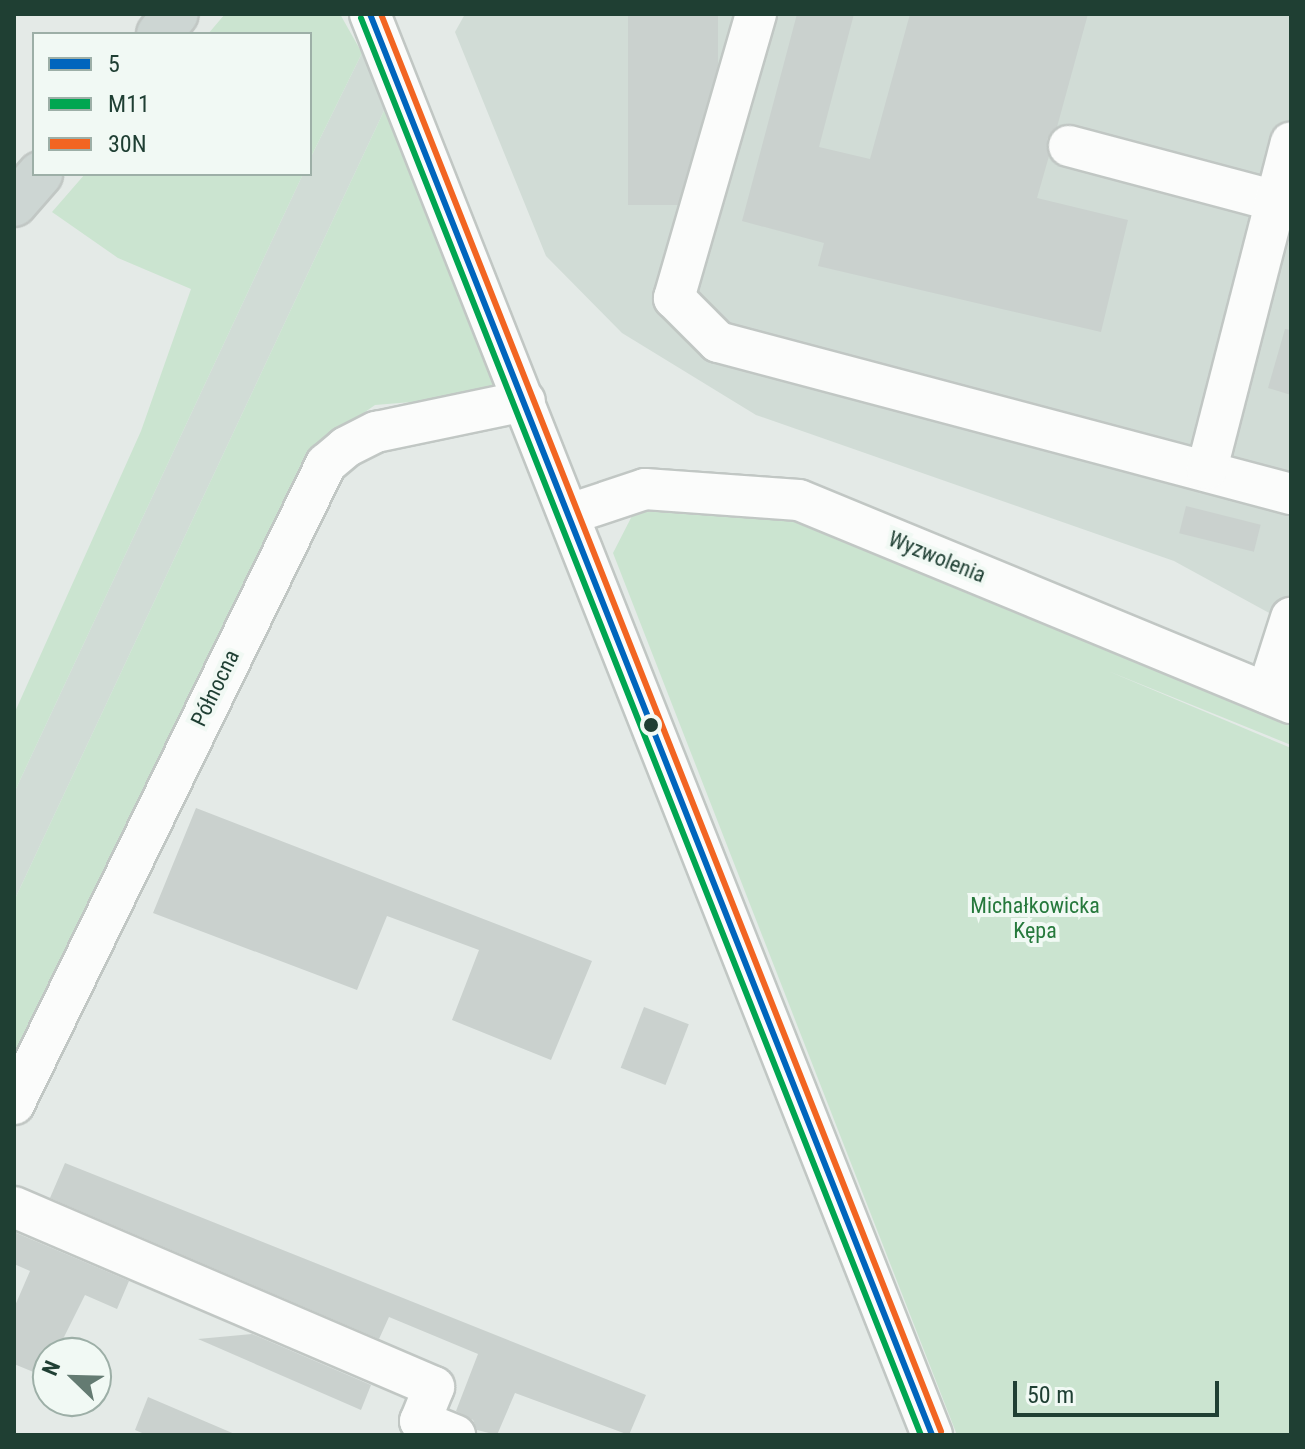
<!DOCTYPE html>
<meta charset="utf-8">
<style>
body{margin:0}
#map{position:relative;width:1305px;height:1449px;overflow:hidden;background:#e4eae7;font-family:"Roboto Condensed",sans-serif}
div>[style]{position:absolute}
.built>*{inset:0;background:#d1dcd6}
.green>*{inset:0;background:#cbe4d0}
.building>*{inset:0;background:#cad1ce;transform-origin:0 0}
.roads{filter:drop-shadow(2px 0 #c1c7c4) drop-shadow(-2px 0 #c1c7c4) drop-shadow(0 2px #c1c7c4) drop-shadow(0 -2px #c1c7c4)}
.minor>*{height:40px;margin:-20px;padding:0 20px;transform-origin:20px;border-radius:20px;background:#fbfcfb}
.major>*{height:44px;margin:-22px;padding:0 22px;transform-origin:22px;border-radius:22px;background:#cdd6d3}
.bus-1>*{height:6px;margin:-3px;padding:0 3px;transform-origin:3px;border-radius:3px;background:#0065bd}
.bus-2>*{height:6px;margin:-3px;padding:0 3px;transform-origin:3px;border-radius:3px;background:#00a651}
.bus-3>*{height:6px;margin:-3px;padding:0 3px;transform-origin:3px;border-radius:3px;background:#f26522}
.dots>*{width:22px;height:22px;translate:-50% -50%;box-sizing:border-box;border:4px solid #f1f9f4;border-radius:50%}
span{translate:-50% -50%;white-space:nowrap;text-align:center;line-height:1.15;-webkit-text-stroke:8px #f1f9f4;paint-order:stroke}
.street-label{font-size:22px;color:#1f3f33}
.park-label{font-size:22px;color:#26793c}
.frame{position:absolute;inset:0;border:16px solid #1f3f33;pointer-events:none}
.legend{position:absolute;left:32px;top:32px;width:280px;height:144px;box-sizing:border-box;background:#f1f9f4;border:2px solid #9dafa7;margin:0;padding:10px 14px;list-style:none;font-size:24px;color:#1f3f33}
.legend li{display:flex;align-items:center;gap:16px;height:40px}
.legend b{width:40px;border:2px solid #9dafa7}
.north{position:absolute;left:32px;top:1337px;width:80px;height:80px;box-sizing:border-box;background:#f1f9f4;border:2px solid #9dafa7;border-radius:50%;rotate:293deg;font-size:22px;font-weight:700;line-height:32px;text-align:center;color:#1f3f33}
.north::after{content:'';display:block;margin:auto;width:28px;height:36px;background:#647b72;clip-path:polygon(50% 0,100% 100%,50% 72%,0 100%)}
.scale{position:absolute;left:1013px;top:1381px;width:206px;height:36px;box-sizing:border-box;border:4px solid #1f3f33;border-top:0;padding-left:10px;font-size:24px;line-height:28px;white-space:nowrap;color:#1f3f33;-webkit-text-stroke:6px #f1f9f4;paint-order:stroke}
</style>
<div id="map">
<div class="built">
<div style="clip-path:polygon(465px 14px,1291px 14px,1291px 625px,1174px 561px,756px 415px,622px 333px,546px 256px,455px 32px)"></div>
<div style="clip-path:polygon(362px 53px,390px 98px,14px 901px,14px 793px,303px 174px,310px 174px,310px 159px)"></div>
</div>
<div class="green">
<div style="clip-path:polygon(225px 14px,340px 14px,362px 53px,310px 159px,310px 34px,208px 34px)"></div>
<div style="clip-path:polygon(390px 98px,498px 395px,375px 405px,317px 446px,14px 1076px,14px 901px)"></div>
<div style="clip-path:polygon(85px 174px,303px 174px,14px 793px,14px 714px,141px 431px,191px 289px,118px 258px,52px 212px)"></div>
<div style="clip-path:polygon(769px 511px,1291px 722px,1291px 745px,1108px 671px,1291px 748px,1291px 1435px,957px 1435px,613px 553px,634px 512px)"></div>
</div>
<div class="building">
<div style="left:628px;top:14px;width:90px;height:191px"></div>
<div style="clip-path:polygon(797px 14px,854px 14px,819px 147px,870px 159px,910px 14px,1088px 14px,1057px 127px,1047px 139px,1049px 156px,1037px 198px,1128px 220px,1101px 332px,818px 266px,824px 243px,742px 221px)"></div>
<div style="clip-path:polygon(1285px 329px,1291px 330px,1291px 395px,1268px 388px)"></div>
<div style="left:1186px;top:506px;width:77px;height:28px;rotate:14deg"></div>
<div style="clip-path:polygon(196px 808px,592px 961px,551px 1060px,452px 1020px,479px 950px,387px 916px,357px 990px,153px 913px)"></div>
<div style="left:644px;top:1007px;width:48px;height:65px;rotate:21deg"></div>
<div style="clip-path:polygon(65px 1163px,646px 1395px,629px 1435px,515px 1393px,497px 1435px,477px 1430px,473px 1420px,456px 1411px,478px 1354px,389px 1317px,379px 1339px,50px 1198px)"></div>
<div style="clip-path:polygon(14px 1232px,129px 1281px,117px 1309px,85px 1295px,56px 1353px,48px 1353px,48px 1378px,14px 1364px,14px 1308px,30px 1271px,14px 1264px)"></div>
<div style="clip-path:polygon(252px 1334px,371px 1385px,361px 1410px,198px 1339px)"></div>
<div style="clip-path:polygon(148px 1397px,237px 1435px,147px 1435px,135px 1430px)"></div>
</div>
<div class="roads">
<div class="minor">
<div style="left:370px;top:14px;width:1528px;rotate:68.42deg"></div>
<div style="left:756px;top:14px;width:296px;rotate:106.1deg"></div>
<div style="left:674px;top:298px;width:62px;rotate:45deg"></div>
<div style="left:718px;top:342px;width:593px;rotate:14.86deg"></div>
<div style="left:1069px;top:146px;width:213px;rotate:14.9deg"></div>
<div style="left:1207px;top:469px;width:337px;rotate:-75.6deg"></div>
<div style="left:570px;top:514px;width:79px;rotate:-18.4deg"></div>
<div style="left:645px;top:489px;width:154px;rotate:4.1deg"></div>
<div style="left:799px;top:500px;width:532px;rotate:22.42deg"></div>
<div style="left:1267px;top:693px;width:79px;rotate:-72.3deg"></div>
<div style="left:14px;top:1104px;width:712px;rotate:-64.01deg"></div>
<div style="left:326px;top:464px;width:26px;rotate:-40deg"></div>
<div style="left:346px;top:447px;width:34px;rotate:-27deg"></div>
<div style="left:376px;top:432px;width:152px;rotate:-11.8deg"></div>
<div style="left:14px;top:1207px;width:457px;rotate:23.2deg"></div>
<div style="left:434px;top:1387px;width:37px;rotate:112deg"></div>
<div style="left:420px;top:1421px;width:38px;rotate:22deg"></div>
</div>
<div class="major">
<div style="left:159px;top:34px;width:26px;rotate:-50deg"></div>
<div style="left:14px;top:204px;width:40px;rotate:-49deg"></div>
</div>
</div>
<div class="bus-1">
<div style="left:370px;top:14px;width:1528px;rotate:68.42deg"></div>
</div>
<div class="bus-2">
<div style="left:361px;top:18px;width:1524px;rotate:68.44deg"></div>
</div>
<div class="bus-3">
<div style="left:381px;top:14px;width:1524px;rotate:68.44deg"></div>
</div>
<div class="dots">
<div style="left:651px;top:725px;background:#1f3f33"></div>
</div>
<div class="street-label">
<span style="left:937px;top:557px;rotate:22deg">Wyzwolenia</span>
<span style="left:215px;top:688px;rotate:-64deg">Północna</span>
</div>
<div class="park-label">
<span style="left:1035px;top:918px">Michałkowicka<br>Kępa</span>
</div>
<div class="frame"></div>
<ul class="legend">
<li><b style="height:10px;background:#0065bd"></b>5</li>
<li><b style="height:10px;background:#00a651"></b>M11</li>
<li><b style="height:10px;background:#f26522"></b>30N</li>
</ul>
<div class="north">N</div>
<div class="scale">50 m</div>
</div>
